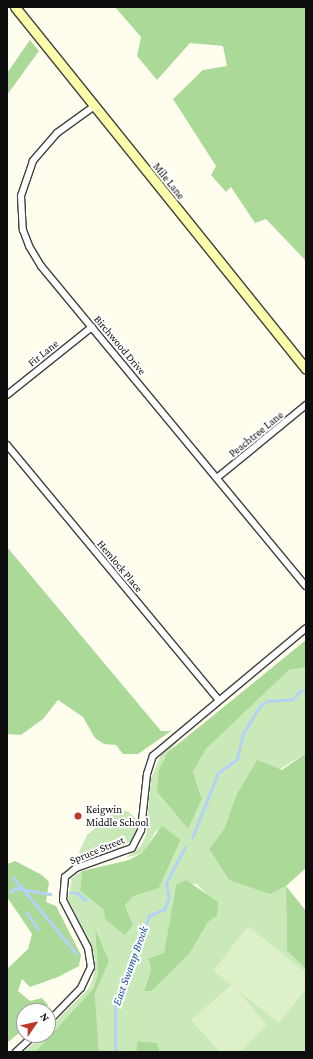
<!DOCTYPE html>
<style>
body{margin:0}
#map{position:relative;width:313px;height:1059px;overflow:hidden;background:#fffeee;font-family:"Crimson Pro",serif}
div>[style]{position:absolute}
.green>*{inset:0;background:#cae9b9}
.forest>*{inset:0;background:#abd998}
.pitch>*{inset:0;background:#ddf0ca}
.stream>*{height:2.5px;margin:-1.25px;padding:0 1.25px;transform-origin:1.25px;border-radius:1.25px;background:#b4d2f5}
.roads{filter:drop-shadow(1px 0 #414141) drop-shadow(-1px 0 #414141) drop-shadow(0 1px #414141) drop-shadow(0 -1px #414141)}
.street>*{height:6px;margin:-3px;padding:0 3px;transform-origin:3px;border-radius:3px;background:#fff}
.secondary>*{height:9px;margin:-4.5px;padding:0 4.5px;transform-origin:4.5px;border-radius:4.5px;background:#fafeaa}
.dots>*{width:11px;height:11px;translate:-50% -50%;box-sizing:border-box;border:2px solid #fff;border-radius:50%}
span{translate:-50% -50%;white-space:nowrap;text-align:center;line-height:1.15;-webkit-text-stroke:4px #fff;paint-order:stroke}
.street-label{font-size:11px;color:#0e0e0e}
.poi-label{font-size:11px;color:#0e0e0e}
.left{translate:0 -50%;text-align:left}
.water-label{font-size:12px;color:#184e9e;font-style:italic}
.frame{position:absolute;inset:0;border:8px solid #0e0e0e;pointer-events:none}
.north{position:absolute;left:16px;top:1003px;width:40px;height:40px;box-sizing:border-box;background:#fff;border:1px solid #9f9f9f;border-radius:50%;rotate:56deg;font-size:11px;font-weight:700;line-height:16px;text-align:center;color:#0e0e0e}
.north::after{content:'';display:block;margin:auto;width:14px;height:18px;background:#bc3827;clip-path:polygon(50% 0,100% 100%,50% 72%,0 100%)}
</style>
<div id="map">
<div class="green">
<div style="clip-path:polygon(evenodd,306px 667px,306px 753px,236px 796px,224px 829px,209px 849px,229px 880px,286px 886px,287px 951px,306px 969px,306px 1052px,160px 1052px,157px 1043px,139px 1041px,136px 1052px,99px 1052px,95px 994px,109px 961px,95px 930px,98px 975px,93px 989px,35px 1052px,24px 1052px,42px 1035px,48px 1035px,48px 1029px,88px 989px,93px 979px,95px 961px,92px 946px,68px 899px,72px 878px,82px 871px,80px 891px,104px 910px,133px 925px,125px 905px,134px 896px,159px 888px,181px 841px,156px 831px,143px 853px,125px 858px,141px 846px,146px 835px,151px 778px,161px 755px,179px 740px,164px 758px,157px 792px,188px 829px,202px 799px,193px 772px,206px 749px,289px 670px,306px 667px,197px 884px,212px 900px,217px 916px,208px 922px,190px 953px,144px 991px,151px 970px,148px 960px,164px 954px,176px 885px,197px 884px)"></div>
<div style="clip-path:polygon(117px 810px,128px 811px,135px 818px,137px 830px,131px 841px,117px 850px,82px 857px,79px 852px,87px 835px)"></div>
</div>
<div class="forest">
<div style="clip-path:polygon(115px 7px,306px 7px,306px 261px,266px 219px,255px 223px,231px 187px,226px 192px,211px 175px,216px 166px,173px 99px,203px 70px,227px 66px,223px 46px,190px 43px,157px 80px,137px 56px,141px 37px)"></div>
<div style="clip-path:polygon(30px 40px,39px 51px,7px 95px,7px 73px)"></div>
<div style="clip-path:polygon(7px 547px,161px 731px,171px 731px,138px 754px,123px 754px,116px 745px,104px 744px,95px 738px,83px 717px,58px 700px,43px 719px,21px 735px,7px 734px)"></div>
<div style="clip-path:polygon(306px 640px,306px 667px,289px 670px,206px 749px,193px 772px,202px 799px,188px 829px,157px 792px,159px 770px,167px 753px)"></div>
<div style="clip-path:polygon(306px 753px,306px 868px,286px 886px,306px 911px,306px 969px,287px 951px,286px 886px,270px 894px,229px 880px,209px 849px,224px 829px,236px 796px,257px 760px,282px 770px)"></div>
<div style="clip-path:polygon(162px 826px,181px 840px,159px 888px,134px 896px,125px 905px,133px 925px,125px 935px,105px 919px,104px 910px,80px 891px,82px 871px,129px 860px,142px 853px)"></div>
<div style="clip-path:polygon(15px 861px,42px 875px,49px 882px,46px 902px,56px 906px,81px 955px,79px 966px,58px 977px,30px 987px,22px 979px,18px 991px,30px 1001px,42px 998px,48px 1005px,42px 1011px,24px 1011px,24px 1029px,7px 1043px,7px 969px,28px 949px,32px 934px,7px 897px,7px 864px)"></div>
<div style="clip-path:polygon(186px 880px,218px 902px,217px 916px,208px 922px,190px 953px,151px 991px,144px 991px,151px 970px,148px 959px,164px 953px,176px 885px)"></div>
<div style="clip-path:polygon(95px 929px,109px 961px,95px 994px,99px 1052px,35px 1052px,93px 989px,98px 975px)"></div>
<div style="clip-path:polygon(138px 1041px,157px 1043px,160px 1052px,136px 1052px)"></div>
</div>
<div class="pitch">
<div style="clip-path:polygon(248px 926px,306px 973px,306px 989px,279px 1023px,238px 991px,267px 1025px,240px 1052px,220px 1052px,191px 1020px,231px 985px,213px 971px)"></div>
</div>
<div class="stream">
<div style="left:192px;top:838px;width:70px;rotate:-68.2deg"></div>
<div style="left:218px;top:773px;width:24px;rotate:-36deg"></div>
<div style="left:237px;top:759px;width:26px;rotate:-77deg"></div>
<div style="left:243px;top:734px;width:33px;rotate:-59deg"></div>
<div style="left:260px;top:706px;width:9px;rotate:-36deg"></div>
<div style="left:267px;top:701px;width:26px;rotate:-4deg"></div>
<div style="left:293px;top:699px;width:11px;rotate:-49deg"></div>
<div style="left:300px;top:691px;width:6px"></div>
<div style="left:13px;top:877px;width:99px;rotate:50.3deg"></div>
<div style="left:10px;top:892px;width:7px;rotate:-34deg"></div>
<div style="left:16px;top:888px;width:35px;rotate:10deg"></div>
<div style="left:70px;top:893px;width:7px"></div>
<div style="left:77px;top:893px;width:11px;rotate:38deg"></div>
<div style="left:27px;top:912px;width:20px;rotate:57deg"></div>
<div style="left:115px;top:1052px;width:44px;rotate:-90deg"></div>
<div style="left:115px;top:1008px;width:98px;rotate:-69.7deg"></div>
<div style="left:149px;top:916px;width:17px;rotate:-25deg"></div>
<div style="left:164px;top:909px;width:12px;rotate:-66deg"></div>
<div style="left:169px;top:898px;width:15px;rotate:-101deg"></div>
<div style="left:166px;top:883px;width:40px;rotate:-62deg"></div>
</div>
<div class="roads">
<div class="street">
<div style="left:93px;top:107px;width:44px;rotate:144.2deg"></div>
<div style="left:57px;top:133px;width:37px;rotate:131deg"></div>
<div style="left:33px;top:161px;width:37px;rotate:109deg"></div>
<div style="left:21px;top:196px;width:34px;rotate:87deg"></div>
<div style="left:23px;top:230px;width:17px;rotate:69deg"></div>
<div style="left:29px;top:246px;width:23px;rotate:59deg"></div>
<div style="left:41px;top:266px;width:415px;rotate:50.4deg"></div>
<div style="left:7px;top:395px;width:109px;rotate:-38.7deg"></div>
<div style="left:7px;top:445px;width:330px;rotate:50.3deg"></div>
<div style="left:218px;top:477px;width:114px;rotate:-39.3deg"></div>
<div style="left:48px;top:1022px;width:47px;rotate:-45.9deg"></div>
<div style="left:81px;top:988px;width:23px;rotate:-65deg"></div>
<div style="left:91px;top:967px;width:19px;rotate:-99deg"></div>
<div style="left:88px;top:948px;width:54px;rotate:-117.5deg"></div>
<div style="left:63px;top:900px;width:23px;rotate:-85deg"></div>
<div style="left:65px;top:877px;width:14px;rotate:-39deg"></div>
<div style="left:76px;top:868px;width:59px;rotate:-19.7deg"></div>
<div style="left:132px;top:848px;width:20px;rotate:-63deg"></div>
<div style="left:141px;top:830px;width:56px;rotate:-83.9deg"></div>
<div style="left:147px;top:774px;width:19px;rotate:-72deg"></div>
<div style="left:153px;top:756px;width:199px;rotate:-39.9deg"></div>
<div style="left:16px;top:1052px;width:25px;rotate:-43deg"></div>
</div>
<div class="secondary">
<div style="left:15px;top:7px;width:464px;rotate:51.2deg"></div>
</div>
</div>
<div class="dots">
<div style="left:78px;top:816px;background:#bc3827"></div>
</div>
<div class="street-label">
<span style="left:169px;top:181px;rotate:51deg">Mile Lane</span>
<span style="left:120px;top:345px;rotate:50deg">Birchwood Drive</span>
<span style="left:43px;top:353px;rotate:-39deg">Fir Lane</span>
<span style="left:256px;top:434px;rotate:-39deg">Peachtree Lane</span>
<span style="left:120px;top:566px;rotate:50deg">Hemlock Place</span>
<span style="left:97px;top:850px;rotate:-22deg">Spruce Street</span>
</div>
<div class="poi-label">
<span class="left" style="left:86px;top:816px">Keigwin<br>Middle School</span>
</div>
<div class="water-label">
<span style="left:131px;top:966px;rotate:-70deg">East Swamp Brook</span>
</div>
<div class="frame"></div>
<div class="north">N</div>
</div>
